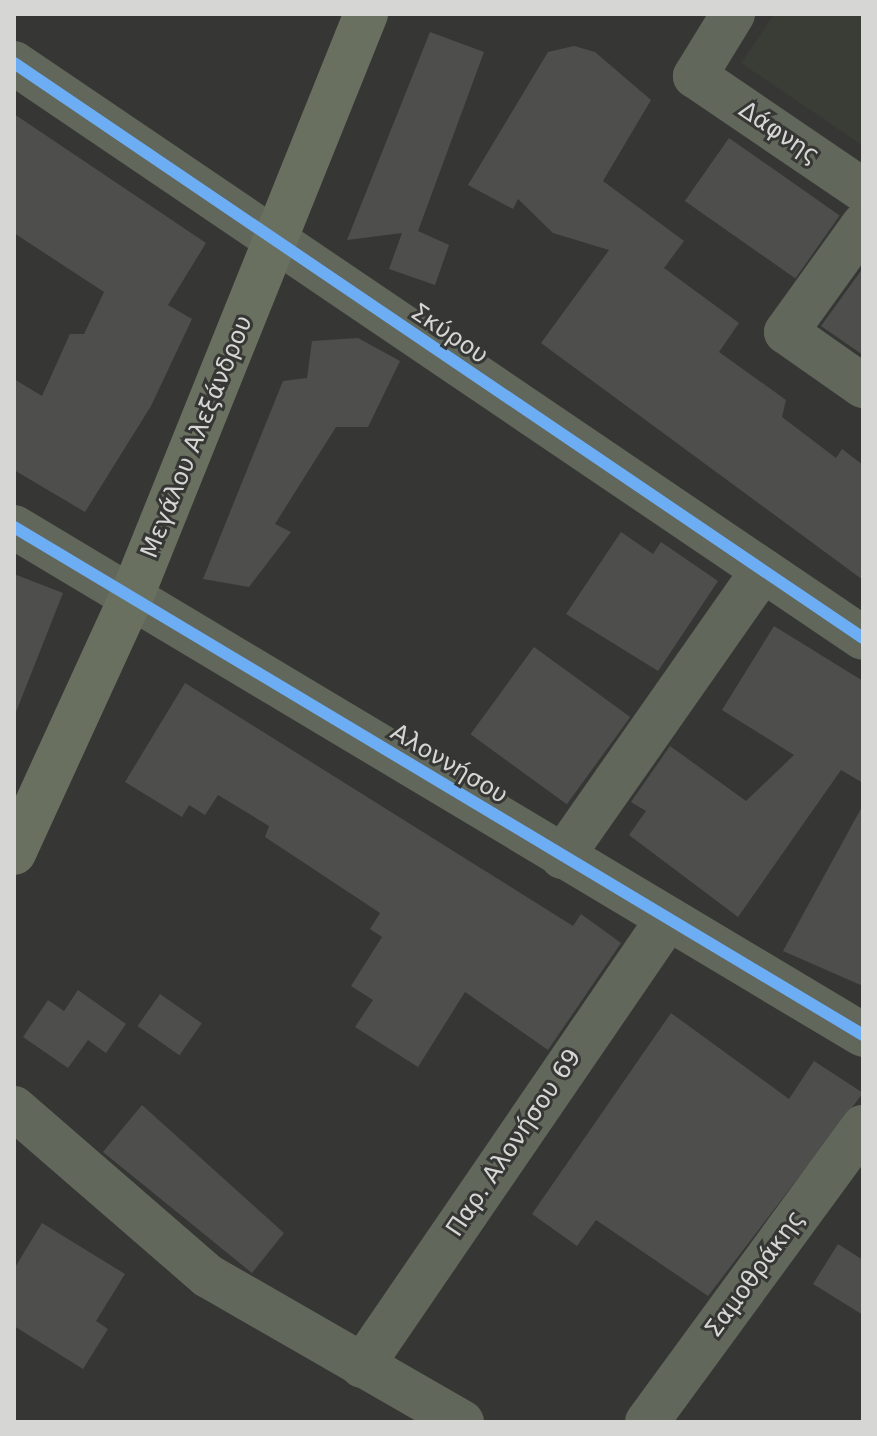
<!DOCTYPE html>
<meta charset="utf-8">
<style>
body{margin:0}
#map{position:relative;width:877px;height:1436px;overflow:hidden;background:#363635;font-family:"DejaVu Sans",sans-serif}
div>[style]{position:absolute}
.built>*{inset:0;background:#393d35}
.building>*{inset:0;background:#4e4f4d;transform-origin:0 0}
.minor>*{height:44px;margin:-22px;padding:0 22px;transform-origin:22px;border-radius:22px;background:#61675a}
.major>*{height:44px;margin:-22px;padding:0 22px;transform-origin:22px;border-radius:22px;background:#69705f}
.cycleway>*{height:12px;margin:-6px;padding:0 6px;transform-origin:6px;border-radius:6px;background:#6dadf4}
span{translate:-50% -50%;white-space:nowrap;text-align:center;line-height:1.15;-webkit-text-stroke:6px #363734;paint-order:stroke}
.street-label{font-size:24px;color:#d6d7d5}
.frame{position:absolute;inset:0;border:16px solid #d6d7d5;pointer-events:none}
</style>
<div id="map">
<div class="built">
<div style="clip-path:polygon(774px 14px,863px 14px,863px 146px,741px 63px)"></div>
</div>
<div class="building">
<div style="clip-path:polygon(430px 32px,484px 52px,418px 231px,449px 245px,435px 285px,389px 269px,402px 233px,347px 240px)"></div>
<div style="clip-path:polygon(574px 46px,595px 52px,651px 100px,603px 181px,684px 241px,664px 268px,739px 323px,719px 352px,786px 400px,782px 417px,836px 458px,842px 449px,863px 465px,863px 580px,541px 343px,609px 250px,553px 233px,518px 199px,513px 209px,468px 185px,548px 52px)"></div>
<div style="clip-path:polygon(14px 114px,206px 243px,168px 305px,192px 319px,151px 406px,85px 512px,14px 470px,14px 379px,42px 396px,70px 334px,84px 334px,104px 292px,14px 233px)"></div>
<div style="left:729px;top:138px;width:135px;height:77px;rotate:35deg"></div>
<div style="clip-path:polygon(863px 268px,863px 355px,821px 326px)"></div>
<div style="clip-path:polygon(358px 338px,400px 361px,368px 427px,336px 427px,275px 524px,291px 532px,249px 587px,203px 579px,283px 381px,307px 378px,312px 341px)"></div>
<div style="clip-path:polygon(621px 532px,653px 554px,661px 542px,718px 581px,658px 671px,566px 614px)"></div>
<div style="clip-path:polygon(14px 574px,63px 593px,16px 712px,14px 712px)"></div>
<div style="clip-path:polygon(774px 626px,863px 681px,863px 783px,841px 770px,738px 917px,629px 835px,646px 811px,631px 802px,670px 746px,746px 801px,794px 755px,722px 710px)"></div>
<div style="left:534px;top:647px;width:119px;height:108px;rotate:36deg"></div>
<div style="clip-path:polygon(185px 683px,573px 926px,581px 914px,621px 943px,548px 1050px,465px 992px,418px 1067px,355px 1027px,373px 1000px,351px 986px,382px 937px,370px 929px,380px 913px,265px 837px,269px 826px,218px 795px,205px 815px,189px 805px,182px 817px,125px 782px)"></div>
<div style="clip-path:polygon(863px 805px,863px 986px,783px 951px)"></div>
<div style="clip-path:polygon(78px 990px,126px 1024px,106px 1053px,88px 1040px,68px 1068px,23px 1037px,48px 1000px,64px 1011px)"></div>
<div style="left:160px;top:994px;width:51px;height:39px;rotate:35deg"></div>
<div style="clip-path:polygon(671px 1013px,789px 1099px,814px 1061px,863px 1093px,708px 1296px,596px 1220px,577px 1246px,532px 1214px)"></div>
<div style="clip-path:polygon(142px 1105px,284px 1233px,252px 1273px,103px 1152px)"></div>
<div style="clip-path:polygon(42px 1223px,125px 1274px,96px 1321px,108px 1329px,83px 1369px,14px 1326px,14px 1269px)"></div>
<div style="clip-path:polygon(838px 1244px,863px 1260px,863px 1315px,813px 1284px)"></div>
</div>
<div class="minor">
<div style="left:733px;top:14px;width:73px;rotate:121.5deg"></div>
<div style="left:695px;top:76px;width:203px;rotate:34.2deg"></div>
<div style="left:14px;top:63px;width:1025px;rotate:34.11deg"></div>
<div style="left:863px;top:225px;width:132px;rotate:125.7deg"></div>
<div style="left:786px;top:332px;width:94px;rotate:35deg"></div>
<div style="left:14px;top:527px;width:989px;rotate:30.89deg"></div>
<div style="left:562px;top:857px;width:350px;rotate:-55deg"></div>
<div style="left:14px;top:1108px;width:257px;rotate:40.9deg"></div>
<div style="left:208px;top:1276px;width:293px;rotate:29.9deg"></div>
<div style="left:362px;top:1366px;width:540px;rotate:-55.63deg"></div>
<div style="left:647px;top:1422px;width:366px;rotate:-53.8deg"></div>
</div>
<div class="major">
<div style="left:14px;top:853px;width:281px;rotate:-65.4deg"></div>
<div style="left:131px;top:598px;width:630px;rotate:-68.08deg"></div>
</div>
<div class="cycleway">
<div style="left:14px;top:63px;width:1025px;rotate:34.11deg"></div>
<div style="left:14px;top:527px;width:989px;rotate:30.89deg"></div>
</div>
<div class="street-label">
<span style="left:779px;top:133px;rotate:34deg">Δάφνης</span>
<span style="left:449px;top:334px;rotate:34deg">Σκύρου</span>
<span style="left:197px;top:437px;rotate:-68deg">Μεγάλου Αλεξάνδρου</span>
<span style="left:449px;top:764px;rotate:31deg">Αλοννήσου</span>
<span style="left:514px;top:1143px;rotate:-56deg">Παρ. Αλονήσου 69</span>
<span style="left:755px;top:1274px;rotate:-54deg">Σαμοθράκης</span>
</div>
<div class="frame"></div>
</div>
